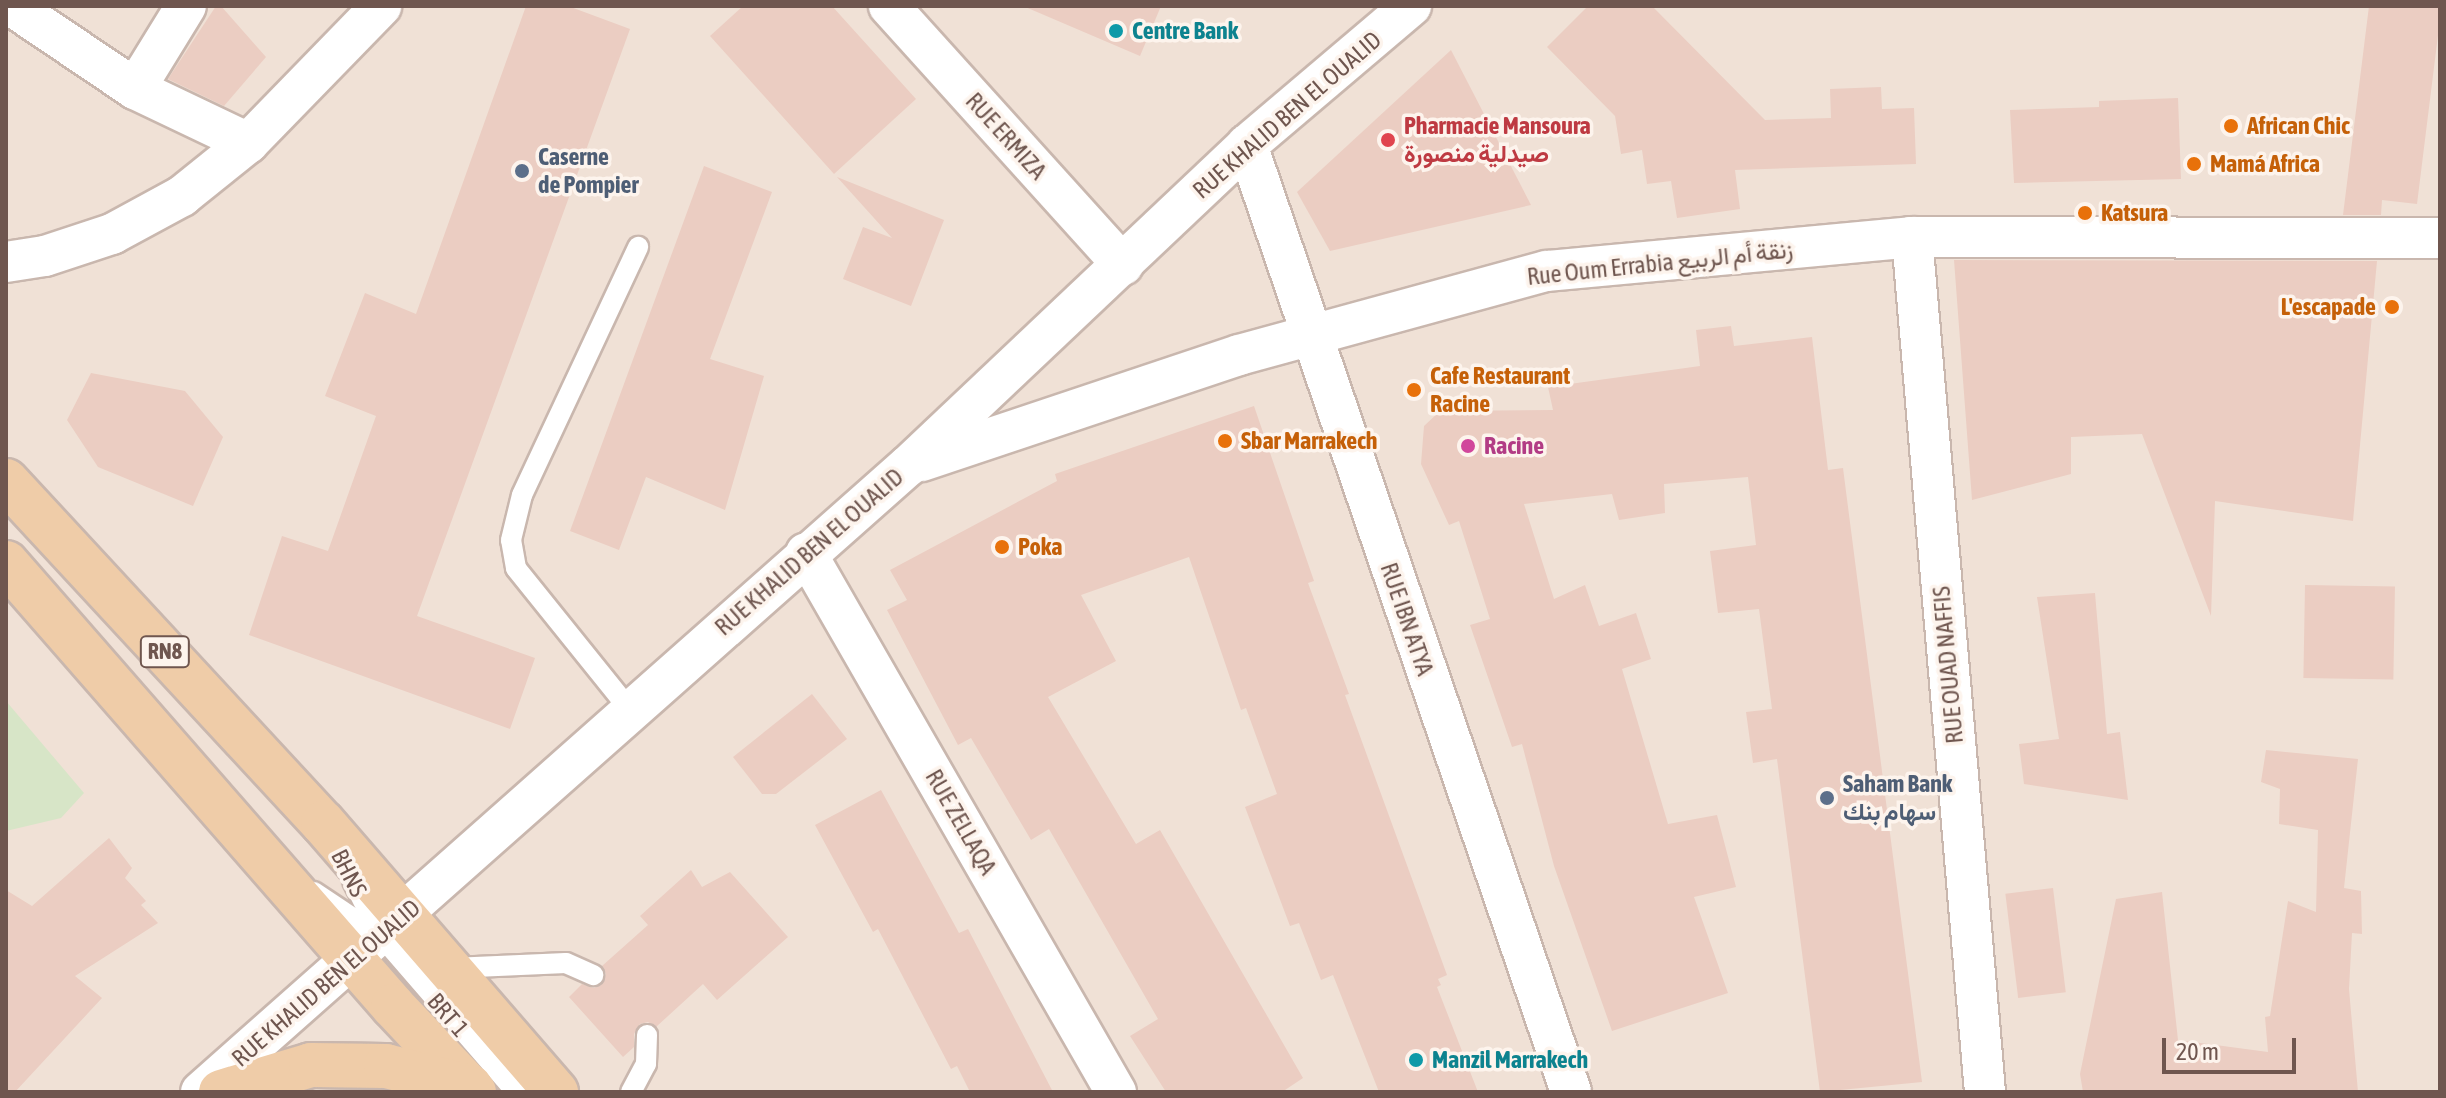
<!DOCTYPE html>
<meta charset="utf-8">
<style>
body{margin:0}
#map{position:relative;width:2446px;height:1098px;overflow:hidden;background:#f9f0e7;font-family:"Asap Condensed",Vazirmatn,sans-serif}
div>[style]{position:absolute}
.residential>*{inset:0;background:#f0e1d6;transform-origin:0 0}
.green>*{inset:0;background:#d7e5c7}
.building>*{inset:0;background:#ebcdc2;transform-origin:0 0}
.roads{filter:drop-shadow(2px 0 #c9b7ae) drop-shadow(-2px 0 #c9b7ae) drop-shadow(0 2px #c9b7ae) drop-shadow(0 -2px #c9b7ae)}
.lane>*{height:20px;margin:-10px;padding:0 10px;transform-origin:10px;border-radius:10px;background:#fff}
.street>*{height:40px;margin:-20px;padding:0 20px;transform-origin:20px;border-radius:20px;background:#fff}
.primary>*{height:44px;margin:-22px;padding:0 22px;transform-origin:22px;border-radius:22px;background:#efcca8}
.dots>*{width:22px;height:22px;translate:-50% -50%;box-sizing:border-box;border:4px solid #fdf4ed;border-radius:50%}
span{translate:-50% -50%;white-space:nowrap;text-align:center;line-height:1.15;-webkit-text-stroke:7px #fdf4ed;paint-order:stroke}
.shield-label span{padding:2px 6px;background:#fdf4ed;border:2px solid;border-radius:6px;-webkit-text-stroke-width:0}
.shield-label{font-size:22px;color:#6f564f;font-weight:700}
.culture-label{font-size:24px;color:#0d838f;font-weight:700}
.left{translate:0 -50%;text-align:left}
.street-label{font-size:24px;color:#6f564f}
.health-label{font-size:24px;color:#be3a42;font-weight:700}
.food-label{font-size:24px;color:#c56008;font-weight:700}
.right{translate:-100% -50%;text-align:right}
.service-label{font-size:24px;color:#4e5e75;font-weight:700}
.hotel-label{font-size:24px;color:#b23c85;font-weight:700}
.frame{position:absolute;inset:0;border:8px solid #6f564f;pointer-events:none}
.scale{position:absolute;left:2162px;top:1038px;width:134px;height:36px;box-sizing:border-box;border:4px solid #6f564f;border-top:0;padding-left:10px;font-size:24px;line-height:28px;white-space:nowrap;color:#6f564f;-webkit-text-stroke:6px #fdf4ed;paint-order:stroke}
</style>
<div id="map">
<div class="residential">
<div style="left:6px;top:6px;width:2434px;height:1086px"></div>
</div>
<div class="green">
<div style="clip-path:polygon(6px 701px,84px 793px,61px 818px,6px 831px)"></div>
</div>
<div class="building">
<div style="clip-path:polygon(216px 6px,221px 6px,266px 57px,224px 106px,168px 79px)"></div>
<div style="clip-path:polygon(526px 6px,568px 6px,630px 29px,417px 616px,535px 658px,510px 729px,249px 635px,282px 536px,328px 551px,376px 416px,325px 396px,365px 293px,416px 314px)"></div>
<div style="clip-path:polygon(743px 6px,832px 6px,916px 99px,834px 174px,710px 36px)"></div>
<div style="clip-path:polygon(1023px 6px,1161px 6px,1140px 56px)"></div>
<div style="clip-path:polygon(1588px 6px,1652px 6px,1765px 120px,1831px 118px,1830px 89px,1881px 87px,1882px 109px,1914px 108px,1916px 164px,1735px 170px,1740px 209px,1677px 218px,1671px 181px,1647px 184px,1642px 150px,1621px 154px,1615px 116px,1547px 47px)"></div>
<div style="clip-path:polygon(2369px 6px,2440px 6px,2440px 19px,2417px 204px,2382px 200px,2381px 215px,2343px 215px)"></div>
<div style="clip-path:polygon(1451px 50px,1531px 205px,1330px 251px,1297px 192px)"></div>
<div style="clip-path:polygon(2178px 98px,2181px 179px,2014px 183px,2010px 110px,2099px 107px,2099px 101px)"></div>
<div style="clip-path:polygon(704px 166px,772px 192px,710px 359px,764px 376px,725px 510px,646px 477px,619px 550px,570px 531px)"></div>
<div style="clip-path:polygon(837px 177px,944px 220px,911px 306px,843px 279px,863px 227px,892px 238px)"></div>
<div style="clip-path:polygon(1954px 260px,2377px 261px,2353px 521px,2215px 501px,2211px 616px,2142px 434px,2071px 437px,2071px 474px,1972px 500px)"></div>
<div style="clip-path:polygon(1731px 326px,1734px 346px,1812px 337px,1828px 470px,1843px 468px,1922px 1082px,1820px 1092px,1777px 759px,1753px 763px,1746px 712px,1772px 709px,1759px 609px,1718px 613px,1710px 551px,1756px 545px,1748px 477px,1664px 484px,1665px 513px,1619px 520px,1612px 494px,1524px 504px,1554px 599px,1585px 585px,1599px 626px,1636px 613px,1651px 659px,1622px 669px,1668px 824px,1717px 815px,1736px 887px,1694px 897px,1728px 993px,1612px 1031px,1554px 866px,1522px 744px,1512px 747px,1470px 625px,1490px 619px,1459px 521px,1449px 525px,1421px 464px,1424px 426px,1440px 411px,1553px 410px,1548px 387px,1700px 366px,1696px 330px)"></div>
<div style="clip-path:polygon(91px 373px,185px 391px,223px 437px,193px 506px,98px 467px,67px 420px)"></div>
<div style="clip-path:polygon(1254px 406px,1314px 581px,1308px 583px,1349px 694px,1345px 695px,1447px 975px,1438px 979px,1441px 985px,1437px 987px,1478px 1092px,1379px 1092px,1333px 975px,1321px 980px,1299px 923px,1290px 926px,1245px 807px,1277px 794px,1246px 708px,1241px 710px,1189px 557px,1081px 595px,1116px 661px,1048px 697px,1136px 844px,1160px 830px,1303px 1078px,1282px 1092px,1166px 1092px,1130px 1036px,1158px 1019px,1049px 829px,1031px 840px,971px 738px,958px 745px,887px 610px,907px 600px,890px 570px,1057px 481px,1055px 474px)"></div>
<div style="left:2305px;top:585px;width:90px;height:93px;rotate:1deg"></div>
<div style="clip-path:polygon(2095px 593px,2107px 734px,2120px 732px,2128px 800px,2024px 784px,2019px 744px,2059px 739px,2037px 597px)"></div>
<div style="clip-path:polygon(812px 694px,847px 739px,776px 794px,762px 794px,733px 757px)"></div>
<div style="clip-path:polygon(2266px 750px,2358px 759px,2344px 888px,2361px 891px,2362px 934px,2352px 933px,2349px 989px,2358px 1092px,2083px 1092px,2080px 1074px,2116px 899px,2162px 892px,2178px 1040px,2268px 1052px,2265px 1017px,2270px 1016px,2288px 901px,2316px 912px,2318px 830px,2279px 824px,2280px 789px,2261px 782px)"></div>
<div style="clip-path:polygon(881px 790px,959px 933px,968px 929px,1053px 1092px,970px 1092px,957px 1066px,951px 1069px,878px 929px,873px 932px,815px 825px)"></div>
<div style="clip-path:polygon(109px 838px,132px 868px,125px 878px,146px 901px,141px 905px,158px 923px,75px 976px,102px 998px,15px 1092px,6px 1092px,6px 890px,32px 906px)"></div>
<div style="clip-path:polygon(691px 870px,702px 887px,730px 872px,788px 937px,717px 1000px,703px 984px,656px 1027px,648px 1022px,640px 1024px,634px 1034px,634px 1047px,623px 1057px,569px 997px,582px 984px,594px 988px,601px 985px,606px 974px,602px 966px,648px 925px,640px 916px)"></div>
<div style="left:2053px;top:888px;width:105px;height:48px;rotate:83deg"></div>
</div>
<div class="roads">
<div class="lane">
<div style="left:630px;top:710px;width:182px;rotate:-128.8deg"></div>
<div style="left:516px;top:568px;width:28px;rotate:-100deg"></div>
<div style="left:511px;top:540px;width:46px;rotate:-76.3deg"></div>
<div style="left:522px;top:495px;width:274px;rotate:-64.9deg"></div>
<div style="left:353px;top:881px;width:62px;rotate:63deg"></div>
<div style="left:381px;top:936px;width:206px;rotate:49.1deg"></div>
<div style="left:314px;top:892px;width:76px;rotate:33.7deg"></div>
<div style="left:452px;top:968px;width:114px;rotate:-2.5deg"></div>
<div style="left:566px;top:963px;width:30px;rotate:24deg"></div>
<div style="left:631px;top:1092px;width:32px;rotate:-62deg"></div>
<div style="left:646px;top:1064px;width:29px;rotate:-88deg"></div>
</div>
<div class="street">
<div style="left:12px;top:6px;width:148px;rotate:34deg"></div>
<div style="left:135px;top:89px;width:125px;rotate:25.5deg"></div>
<div style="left:889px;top:6px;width:349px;rotate:47.9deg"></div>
<div style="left:135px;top:89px;width:97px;rotate:-58.4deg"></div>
<div style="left:1247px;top:145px;width:1001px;rotate:71.11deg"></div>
<div style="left:1912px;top:237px;width:858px;rotate:85.12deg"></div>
<div style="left:6px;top:262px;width:39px;rotate:-9deg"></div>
<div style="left:45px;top:256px;width:71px;rotate:-18.2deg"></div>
<div style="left:112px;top:234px;width:80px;rotate:-28.5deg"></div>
<div style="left:182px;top:196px;width:85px;rotate:-38.8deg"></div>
<div style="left:248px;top:143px;width:191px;rotate:-45.8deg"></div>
<div style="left:922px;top:461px;width:334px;rotate:-18.5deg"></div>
<div style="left:1239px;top:355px;width:319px;rotate:-15.3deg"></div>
<div style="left:1547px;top:271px;width:367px;rotate:-5.3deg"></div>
<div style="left:1912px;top:237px;width:528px;rotate:0.11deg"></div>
<div style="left:806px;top:553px;width:622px;rotate:60.1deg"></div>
<div style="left:201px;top:1092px;width:946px;rotate:-41.53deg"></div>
<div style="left:909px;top:465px;width:465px;rotate:-43.4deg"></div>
<div style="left:1247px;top:145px;width:215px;rotate:-40.3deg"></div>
</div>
<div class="primary">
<div style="left:6px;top:481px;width:466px;rotate:47.2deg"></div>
<div style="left:323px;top:823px;width:356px;rotate:49.1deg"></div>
<div style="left:6px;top:563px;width:588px;rotate:48.86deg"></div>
<div style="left:393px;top:1006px;width:118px;rotate:46.7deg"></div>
<div style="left:221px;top:1092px;width:94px;rotate:-16.7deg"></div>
<div style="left:311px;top:1065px;width:75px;rotate:0.8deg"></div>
<div style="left:386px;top:1066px;width:87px;rotate:14deg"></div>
</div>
</div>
<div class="dots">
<div style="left:1116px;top:31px;background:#0f9aa8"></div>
<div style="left:2231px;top:126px;background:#e8710a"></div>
<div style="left:1388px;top:140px;background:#e0444e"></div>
<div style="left:2194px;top:164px;background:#e8710a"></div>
<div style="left:522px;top:171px;background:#5c6f8a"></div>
<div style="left:2085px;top:213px;background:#e8710a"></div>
<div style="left:2392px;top:307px;background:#e8710a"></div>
<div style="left:1414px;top:390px;background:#e8710a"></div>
<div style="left:1225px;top:441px;background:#e8710a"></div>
<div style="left:1468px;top:446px;background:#d1479c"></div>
<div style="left:1002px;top:547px;background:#e8710a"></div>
<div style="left:1827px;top:798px;background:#5c6f8a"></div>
<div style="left:1416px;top:1060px;background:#0f9aa8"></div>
</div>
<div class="shield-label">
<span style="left:165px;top:652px">RN8</span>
</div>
<div class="culture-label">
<span class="left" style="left:1132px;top:31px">Centre Bank</span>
<span class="left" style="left:1432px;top:1060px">Manzil Marrakech</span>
</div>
<div class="street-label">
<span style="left:1287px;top:115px;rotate:-41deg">RUE KHALID BEN EL OUALID</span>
<span style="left:1006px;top:136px;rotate:48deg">RUE ERMIZA</span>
<span style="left:1660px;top:263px;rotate:-6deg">Rue Oum Errabia زنقة أم الربيع</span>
<span style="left:809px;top:552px;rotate:-41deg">RUE KHALID BEN EL OUALID</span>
<span style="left:1407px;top:619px;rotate:71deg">RUE IBN ATYA</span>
<span style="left:1948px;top:665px;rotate:-95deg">RUE OUAD NAFFIS</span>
<span style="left:961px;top:822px;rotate:60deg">RUE ZELLAQA</span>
<span style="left:349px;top:873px;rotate:63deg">BHNS</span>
<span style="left:326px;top:983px;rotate:-41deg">RUE KHALID BEN EL OUALID</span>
<span style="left:448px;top:1015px;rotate:49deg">BRT 1</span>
</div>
<div class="health-label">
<span class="left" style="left:1404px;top:140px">Pharmacie Mansoura<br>صيدلية منصورة</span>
</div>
<div class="food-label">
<span class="left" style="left:2247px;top:126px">African Chic</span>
<span class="left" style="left:2210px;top:164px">Mamá Africa</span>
<span class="left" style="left:2101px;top:213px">Katsura</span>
<span class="right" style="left:2376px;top:307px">L'escapade</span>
<span class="left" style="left:1430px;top:390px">Cafe Restaurant<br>Racine</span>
<span class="left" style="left:1241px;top:441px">Sbar Marrakech</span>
<span class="left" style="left:1018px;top:547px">Poka</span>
</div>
<div class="service-label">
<span class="left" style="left:538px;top:171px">Caserne<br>de Pompier</span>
<span class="left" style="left:1843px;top:798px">Saham Bank<br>سهام بنك</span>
</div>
<div class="hotel-label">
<span class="left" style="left:1484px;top:446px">Racine</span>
</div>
<div class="frame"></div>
<div class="scale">20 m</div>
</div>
